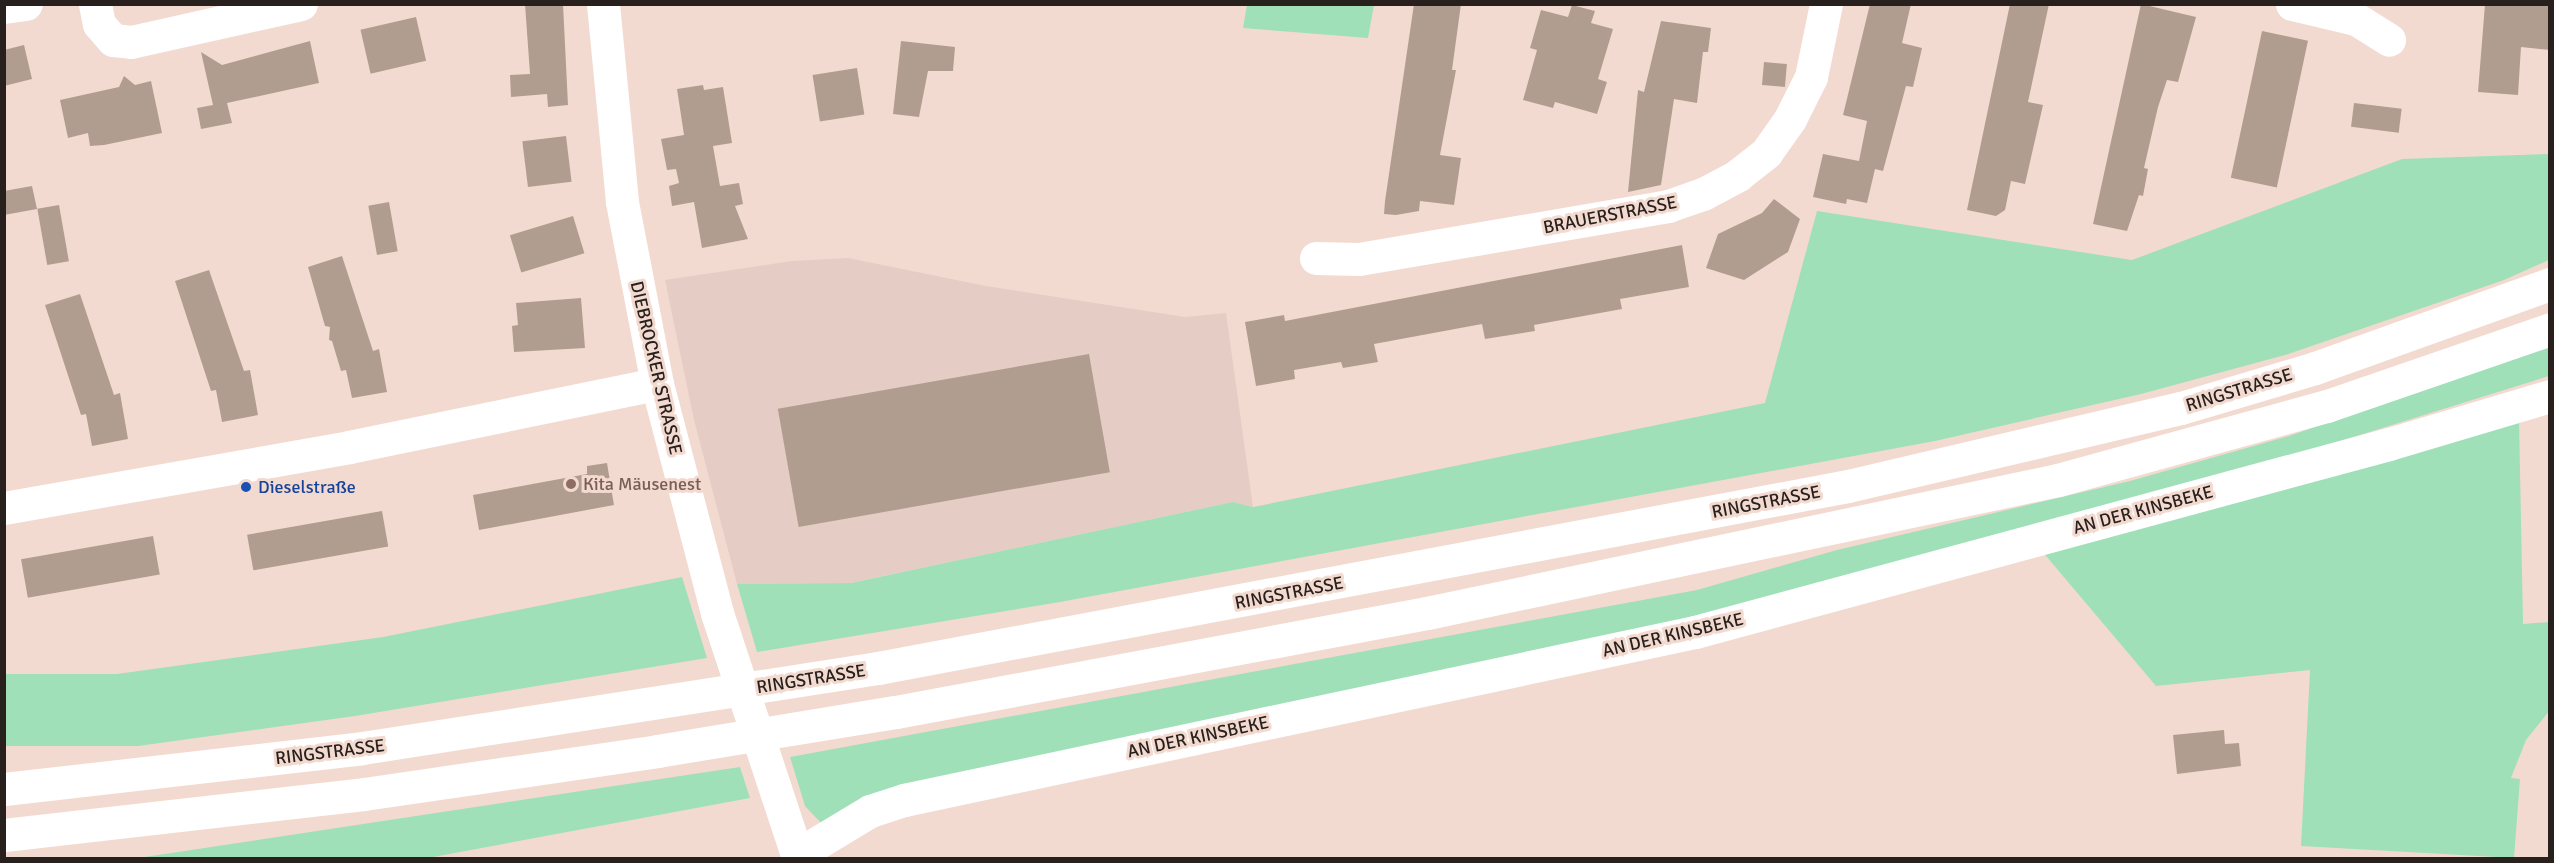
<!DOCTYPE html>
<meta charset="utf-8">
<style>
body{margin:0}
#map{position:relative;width:2554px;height:863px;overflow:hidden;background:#f3dad0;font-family:Signika,sans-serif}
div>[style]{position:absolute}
.industrial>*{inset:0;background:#e5ccc5}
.green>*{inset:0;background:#9fe0b8}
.building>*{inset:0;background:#b19d8f;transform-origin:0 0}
.minor>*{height:33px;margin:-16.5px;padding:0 16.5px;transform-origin:16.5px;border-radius:16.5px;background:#fff}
.major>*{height:33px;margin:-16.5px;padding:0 16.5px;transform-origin:16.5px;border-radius:16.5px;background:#fff}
.highway>*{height:33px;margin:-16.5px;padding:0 16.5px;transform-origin:16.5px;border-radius:16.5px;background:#fff}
.dots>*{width:16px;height:16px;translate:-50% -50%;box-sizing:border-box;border:3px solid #f3dad0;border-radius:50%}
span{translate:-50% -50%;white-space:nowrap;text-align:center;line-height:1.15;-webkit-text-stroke:6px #f3dad0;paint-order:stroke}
.street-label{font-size:18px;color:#28201c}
.education-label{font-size:18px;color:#785e54}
.left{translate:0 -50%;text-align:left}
.transit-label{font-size:18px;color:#164399}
.frame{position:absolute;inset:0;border:6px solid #28201c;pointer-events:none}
</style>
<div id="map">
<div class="industrial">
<div style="clip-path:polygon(848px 258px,986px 286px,1185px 317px,1226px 313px,1253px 507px,1233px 502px,850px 583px,737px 584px,694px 420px,665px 280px,792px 261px)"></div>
</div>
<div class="green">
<div style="clip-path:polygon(1247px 5px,1247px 4px,1374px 5px,1368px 38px,1243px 28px)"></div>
<div style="clip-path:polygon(2549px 154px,2549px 260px,2504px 280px,2285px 355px,2141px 394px,1935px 441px,1060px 602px,757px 652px,737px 584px,851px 583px,1233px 502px,1253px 507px,1765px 403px,1817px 211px,2132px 260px,2402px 159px)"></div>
<div style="clip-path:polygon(2549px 346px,2549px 376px,2276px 461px,1685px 624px,823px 825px,805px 806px,790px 757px,1697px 590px,1837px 550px,2130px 481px,2289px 436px)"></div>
<div style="clip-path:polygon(2519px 418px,2523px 624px,2549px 622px,2550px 710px,2526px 740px,2511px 778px,2520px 779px,2514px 858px,2301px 846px,2310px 670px,2156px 686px,2041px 550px)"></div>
<div style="clip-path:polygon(682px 577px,707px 658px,355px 716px,138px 746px,5px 746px,5px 674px,117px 674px,383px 637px)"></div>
<div style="clip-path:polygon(740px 767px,750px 798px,428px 858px,138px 858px)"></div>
</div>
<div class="building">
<div style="clip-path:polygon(525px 4px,563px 4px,568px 105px,548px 107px,547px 94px,511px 97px,510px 75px,530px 74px)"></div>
<div style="clip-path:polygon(1414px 4px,1461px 4px,1452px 70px,1456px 70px,1440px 155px,1461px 158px,1454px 205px,1420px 201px,1419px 211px,1396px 215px,1384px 214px,1385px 201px)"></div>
<div style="clip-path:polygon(1870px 4px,1911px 4px,1902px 43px,1922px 48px,1913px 87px,1906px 86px,1883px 171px,1875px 169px,1867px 203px,1847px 199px,1846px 204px,1813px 197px,1823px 154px,1859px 161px,1867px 121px,1843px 115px)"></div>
<div style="clip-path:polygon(2010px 4px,2049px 4px,2028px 102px,2043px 105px,2025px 184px,2011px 181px,2005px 210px,1996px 216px,1967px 210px)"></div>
<div style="clip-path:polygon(2141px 4px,2196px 17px,2178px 82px,2167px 80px,2158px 107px,2144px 168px,2148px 169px,2143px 196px,2139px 195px,2127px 231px,2093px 224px)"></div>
<div style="clip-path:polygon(2485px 4px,2550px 4px,2550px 50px,2521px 47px,2518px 95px,2478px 92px)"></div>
<div style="clip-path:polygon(1572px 5px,1595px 11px,1591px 23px,1613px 29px,1598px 79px,1607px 82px,1597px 114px,1555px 102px,1553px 108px,1523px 100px,1537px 50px,1530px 48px,1541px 10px,1568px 17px)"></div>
<div style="left:416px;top:17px;width:45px;height:57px;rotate:77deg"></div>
<div style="clip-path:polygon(1661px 21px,1711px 28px,1708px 52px,1703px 52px,1697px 103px,1674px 99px,1661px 185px,1628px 192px,1638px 90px,1644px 92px)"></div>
<div style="left:2262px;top:31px;width:47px;height:150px;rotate:12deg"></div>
<div style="clip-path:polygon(310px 41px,319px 83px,227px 103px,232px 123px,201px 129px,197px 108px,213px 105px,201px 52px,222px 65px)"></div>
<div style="clip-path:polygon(901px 41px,955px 47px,953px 71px,928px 71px,919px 117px,893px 114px)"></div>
<div style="clip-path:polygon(24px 45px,32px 79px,4px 86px,4px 50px)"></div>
<div style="left:1764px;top:62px;width:23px;height:23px;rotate:5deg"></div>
<div style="left:857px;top:68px;width:47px;height:45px;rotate:81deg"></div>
<div style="clip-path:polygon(124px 76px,135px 85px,151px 81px,162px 133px,104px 145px,90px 146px,88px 133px,68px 138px,60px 100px,119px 87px)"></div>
<div style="clip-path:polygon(703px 85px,704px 90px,723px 87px,732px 143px,713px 146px,720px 186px,739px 183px,743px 204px,735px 206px,748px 239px,702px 248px,694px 202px,672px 206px,669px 186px,679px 183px,676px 169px,667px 170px,661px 139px,684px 135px,677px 89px)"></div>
<div style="left:2354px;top:103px;width:48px;height:24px;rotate:7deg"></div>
<div style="left:566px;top:136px;width:46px;height:44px;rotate:83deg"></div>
<div style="clip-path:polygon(32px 186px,37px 209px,4px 215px,4px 191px)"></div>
<div style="clip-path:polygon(1774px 199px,1800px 219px,1788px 252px,1744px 280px,1706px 268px,1718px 234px,1762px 213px)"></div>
<div style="left:389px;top:202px;width:50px;height:21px;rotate:80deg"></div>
<div style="left:59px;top:205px;width:57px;height:22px;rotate:80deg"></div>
<div style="left:573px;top:216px;width:39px;height:66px;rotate:73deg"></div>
<div style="clip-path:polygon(1682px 245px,1689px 287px,1620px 299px,1622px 309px,1534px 325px,1535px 331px,1485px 339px,1482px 324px,1374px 344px,1378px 362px,1343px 368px,1341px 362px,1294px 370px,1295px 379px,1256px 386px,1245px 322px,1284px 315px,1285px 321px)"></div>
<div style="clip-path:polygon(342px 256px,373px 351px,379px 349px,387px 392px,352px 398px,346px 370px,341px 371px,332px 341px,329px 340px,330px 327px,325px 326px,308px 267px)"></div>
<div style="clip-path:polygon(209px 270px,244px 371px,250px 370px,258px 415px,222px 422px,216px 390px,211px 391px,175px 281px)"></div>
<div style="clip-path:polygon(80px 294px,114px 395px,120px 393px,128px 439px,92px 446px,86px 414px,81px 415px,45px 305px)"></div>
<div style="clip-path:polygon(581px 298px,585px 348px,514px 352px,512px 326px,518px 325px,516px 303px)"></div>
<div style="left:1089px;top:354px;width:120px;height:316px;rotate:80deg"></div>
<div style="clip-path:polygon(607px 463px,614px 505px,479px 530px,473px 495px,587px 474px,587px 466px)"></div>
<div style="left:382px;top:511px;width:36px;height:137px;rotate:80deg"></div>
<div style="left:153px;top:536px;width:39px;height:134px;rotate:80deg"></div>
<div style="clip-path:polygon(2224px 730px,2225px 744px,2239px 743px,2241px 766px,2177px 774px,2173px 735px)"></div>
</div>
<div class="minor">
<div style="left:95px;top:4px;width:20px;rotate:79deg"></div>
<div style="left:99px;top:24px;width:21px;rotate:49deg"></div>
<div style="left:113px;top:40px;width:18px;rotate:6deg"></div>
<div style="left:131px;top:42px;width:174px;rotate:-12.6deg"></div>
<div style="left:2292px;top:4px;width:66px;rotate:13.2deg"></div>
<div style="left:2356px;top:19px;width:39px;rotate:32deg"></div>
<div style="left:4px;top:7px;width:22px;rotate:-8deg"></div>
<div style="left:1316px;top:258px;width:43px;rotate:1.3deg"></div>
<div style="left:1359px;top:259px;width:314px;rotate:-9.7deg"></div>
<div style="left:1668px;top:206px;width:37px;rotate:-19deg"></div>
<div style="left:1703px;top:194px;width:40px;rotate:-28deg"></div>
<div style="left:1738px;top:175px;width:36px;rotate:-38deg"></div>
<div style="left:1766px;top:153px;width:42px;rotate:-54.8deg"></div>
<div style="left:1790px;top:119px;width:47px;rotate:-63.4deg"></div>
<div style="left:1811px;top:77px;width:75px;rotate:-78.4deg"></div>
<div style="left:4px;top:508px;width:350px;rotate:-10deg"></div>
<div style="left:349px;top:447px;width:314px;rotate:-11.6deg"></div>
<div style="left:797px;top:855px;width:85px;rotate:-31.1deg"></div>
<div style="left:870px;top:811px;width:36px;rotate:-18deg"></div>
<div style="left:904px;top:800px;width:809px;rotate:-11.99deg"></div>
<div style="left:1695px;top:632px;width:719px;rotate:-15.16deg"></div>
<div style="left:2389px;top:444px;width:168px;rotate:-16.6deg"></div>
</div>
<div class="major">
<div style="left:603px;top:4px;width:199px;rotate:84.5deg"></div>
<div style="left:622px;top:202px;width:185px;rotate:79.1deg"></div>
<div style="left:657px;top:384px;width:237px;rotate:75.3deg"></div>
<div style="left:717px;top:613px;width:258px;rotate:71.7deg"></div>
</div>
<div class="highway">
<div style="left:4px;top:789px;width:360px;rotate:-6.5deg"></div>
<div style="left:362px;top:748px;width:522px;rotate:-8.81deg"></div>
<div style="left:878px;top:668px;width:987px;rotate:-10.63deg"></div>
<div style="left:1848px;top:486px;width:342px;rotate:-13.2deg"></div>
<div style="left:2181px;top:408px;width:140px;rotate:-16.6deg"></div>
<div style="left:2315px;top:368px;width:250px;rotate:-19.7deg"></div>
<div style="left:4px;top:835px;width:362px;rotate:-6.5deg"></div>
<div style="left:364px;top:794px;width:296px;rotate:-8.3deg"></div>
<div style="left:657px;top:751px;width:242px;rotate:-9.3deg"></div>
<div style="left:896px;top:712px;width:540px;rotate:-10.56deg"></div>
<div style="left:1427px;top:613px;width:645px;rotate:-11.9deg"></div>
<div style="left:2058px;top:480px;width:279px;rotate:-15.4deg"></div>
<div style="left:2327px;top:406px;width:236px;rotate:-19deg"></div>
</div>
<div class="dots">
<div style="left:571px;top:484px;background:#8d6e63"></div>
<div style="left:246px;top:487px;background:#1a4fb4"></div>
</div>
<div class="street-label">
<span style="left:1610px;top:215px;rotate:-11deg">BRAUERSTRASSE</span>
<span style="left:656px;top:368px;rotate:77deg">DIEBROCKER STRASSE</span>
<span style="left:2239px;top:390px;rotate:-17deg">RINGSTRASSE</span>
<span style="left:1766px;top:502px;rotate:-11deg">RINGSTRASSE</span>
<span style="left:2143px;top:510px;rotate:-15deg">AN DER KINSBEKE</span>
<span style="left:1289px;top:593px;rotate:-11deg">RINGSTRASSE</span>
<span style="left:1673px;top:635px;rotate:-13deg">AN DER KINSBEKE</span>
<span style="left:811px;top:679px;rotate:-9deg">RINGSTRASSE</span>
<span style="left:1198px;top:737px;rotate:-12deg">AN DER KINSBEKE</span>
<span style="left:330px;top:752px;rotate:-7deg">RINGSTRASSE</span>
</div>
<div class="education-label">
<span class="left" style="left:583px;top:484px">Kita Mäusenest</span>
</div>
<div class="transit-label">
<span class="left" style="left:258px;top:487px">Dieselstraße</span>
</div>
<div class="frame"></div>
</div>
